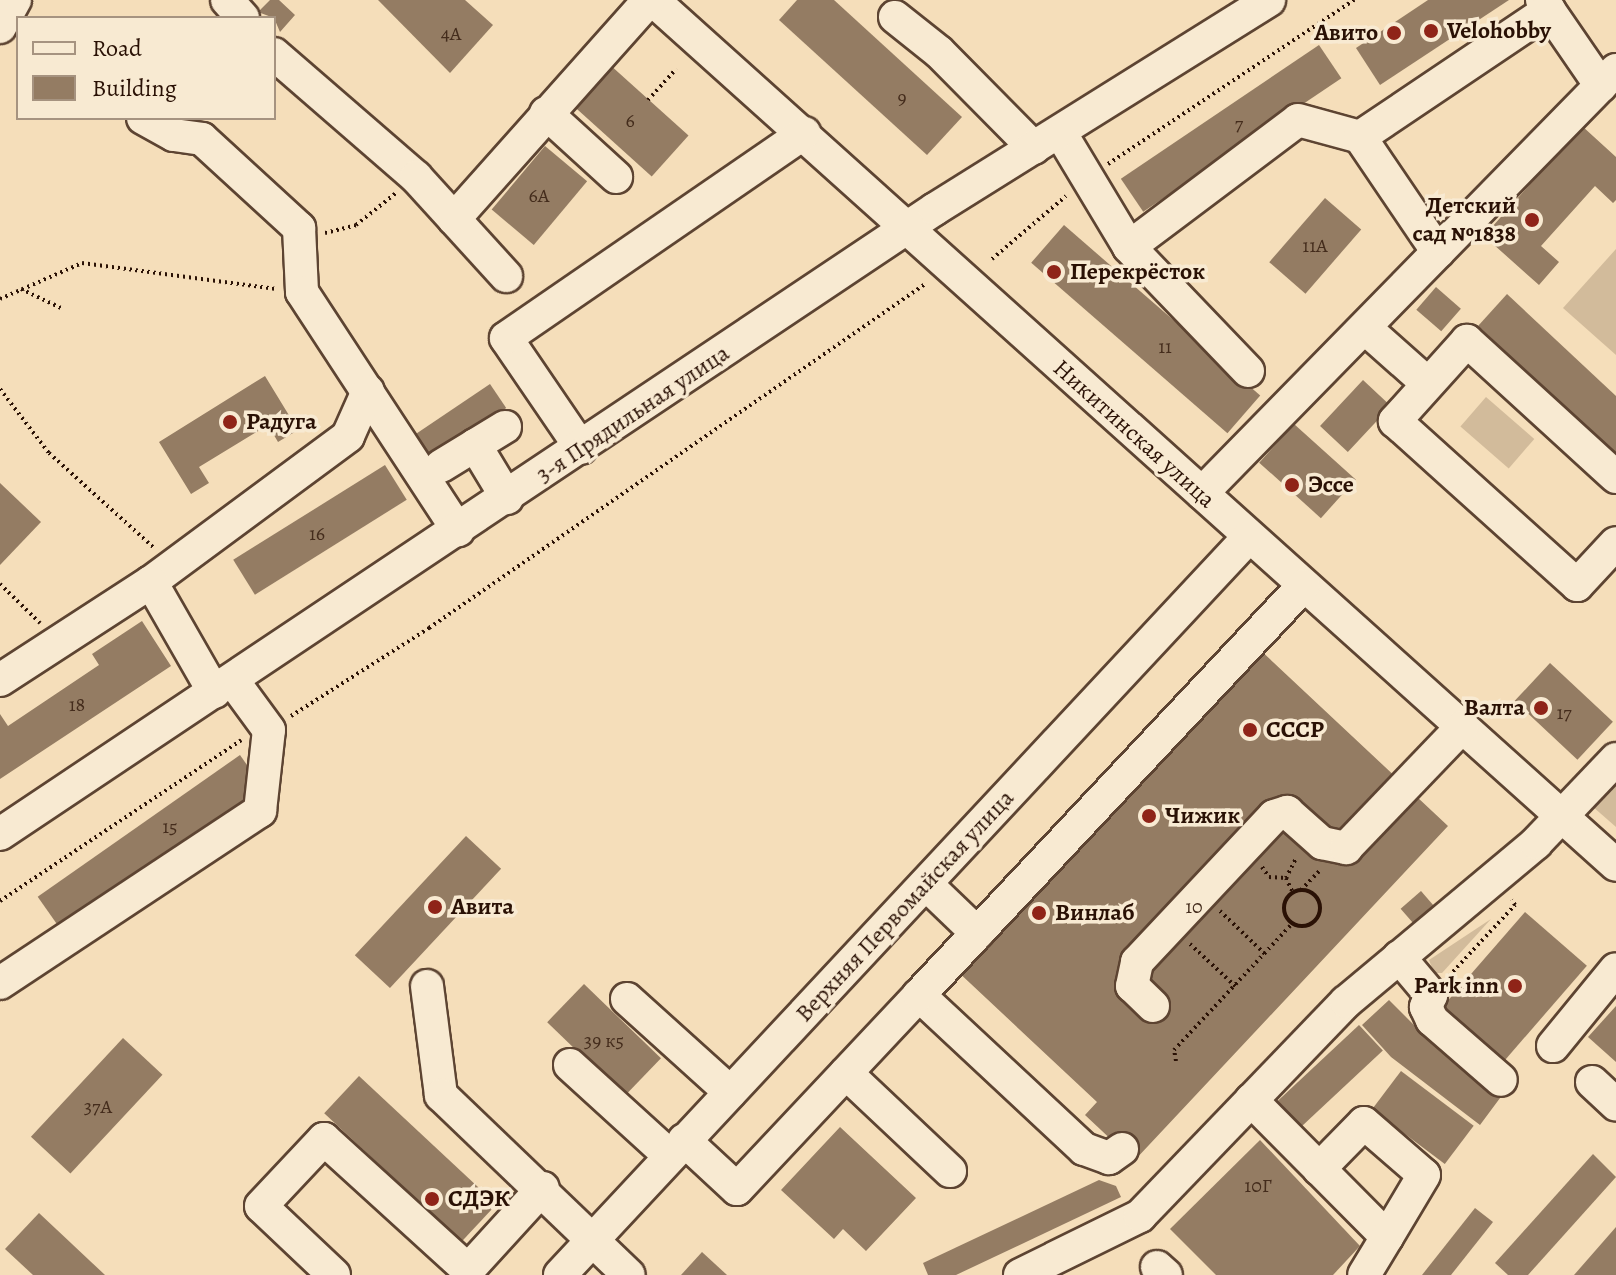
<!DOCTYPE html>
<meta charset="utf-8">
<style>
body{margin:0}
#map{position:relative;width:1616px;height:1275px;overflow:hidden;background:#f5deba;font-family:Alegreya,serif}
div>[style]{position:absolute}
.green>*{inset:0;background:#d2bb9b;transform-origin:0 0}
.building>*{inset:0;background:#947c63;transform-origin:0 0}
.path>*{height:4px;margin-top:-2px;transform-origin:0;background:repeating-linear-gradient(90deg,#2a1105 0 2px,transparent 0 6px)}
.path>.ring{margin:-2px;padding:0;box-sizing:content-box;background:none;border:4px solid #2a1105;border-radius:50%}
.roads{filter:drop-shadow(2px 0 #5d4432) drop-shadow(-2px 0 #5d4432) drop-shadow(0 2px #5d4432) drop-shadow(0 -2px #5d4432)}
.minor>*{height:32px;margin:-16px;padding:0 16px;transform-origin:16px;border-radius:16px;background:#f8ead2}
.dots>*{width:22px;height:22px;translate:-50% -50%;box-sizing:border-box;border:4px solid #f8ead2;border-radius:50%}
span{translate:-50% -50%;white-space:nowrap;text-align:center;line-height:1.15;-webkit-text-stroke:7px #f8ead2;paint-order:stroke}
.number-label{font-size:20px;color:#442c1c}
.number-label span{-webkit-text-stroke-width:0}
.poi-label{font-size:24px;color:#2a1105;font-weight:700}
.left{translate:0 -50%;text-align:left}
.right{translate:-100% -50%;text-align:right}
.street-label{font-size:24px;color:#2a1105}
.legend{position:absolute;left:16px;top:16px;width:260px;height:104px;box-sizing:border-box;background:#f8ead2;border:2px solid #a69380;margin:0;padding:10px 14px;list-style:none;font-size:24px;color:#2a1105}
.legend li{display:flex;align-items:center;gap:16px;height:40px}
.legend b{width:40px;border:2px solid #a69380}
</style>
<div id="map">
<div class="green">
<div style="clip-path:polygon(1616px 249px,1616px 355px,1563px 308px)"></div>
<div style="left:1486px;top:397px;width:64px;height:39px;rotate:41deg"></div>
<div style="clip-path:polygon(1616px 782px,1616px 827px,1592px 806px)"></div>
<div style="clip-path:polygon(1491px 919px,1442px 973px,1434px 973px,1429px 960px)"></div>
</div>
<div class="building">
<div style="clip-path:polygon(270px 0,279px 0,295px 15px,280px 32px,274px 18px,258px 12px)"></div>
<div style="clip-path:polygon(378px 0,465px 0,493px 25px,450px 73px)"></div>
<div style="clip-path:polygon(797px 0,834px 0,962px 117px,927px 155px,779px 20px)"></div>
<div style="clip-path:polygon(1428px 0,1509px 0,1380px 85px,1356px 48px)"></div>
<div style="left:1319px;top:45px;width:40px;height:239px;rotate:56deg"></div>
<div style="left:609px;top:64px;width:107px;height:55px;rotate:42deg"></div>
<div style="clip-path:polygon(1582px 126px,1616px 157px,1616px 200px,1613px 203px,1595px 186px,1541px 246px,1559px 262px,1539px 285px,1484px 236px)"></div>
<div style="left:545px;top:146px;width:55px;height:83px;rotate:40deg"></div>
<div style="left:1325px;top:198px;width:48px;height:85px;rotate:41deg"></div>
<div style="left:1064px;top:225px;width:260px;height:50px;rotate:41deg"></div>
<div style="left:1436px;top:287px;width:33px;height:30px;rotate:41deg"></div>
<div style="clip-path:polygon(1507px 294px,1616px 396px,1616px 455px,1478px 326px)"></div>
<div style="clip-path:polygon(265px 376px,298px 430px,278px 442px,268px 425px,199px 467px,209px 483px,191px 494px,159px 442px)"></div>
<div style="left:1363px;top:380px;width:38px;height:63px;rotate:43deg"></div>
<div style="left:490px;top:384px;width:29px;height:94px;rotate:56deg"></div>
<div style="left:1294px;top:424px;width:83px;height:52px;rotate:42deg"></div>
<div style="left:385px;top:465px;width:41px;height:179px;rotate:58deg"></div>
<div style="clip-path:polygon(0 483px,41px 522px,0 565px)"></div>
<div style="clip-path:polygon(142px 621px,171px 666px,0 779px,0 714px,8px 726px,99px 665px,92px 654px)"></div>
<div style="clip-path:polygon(1257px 647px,1448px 826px,1134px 1161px,1085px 1115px,1097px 1102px,955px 969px)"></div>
<div style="left:1550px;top:663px;width:86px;height:52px;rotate:43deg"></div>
<div style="left:240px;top:755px;width:39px;height:247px;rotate:55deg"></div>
<div style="left:466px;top:836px;width:48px;height:163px;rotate:43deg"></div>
<div style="left:1421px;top:891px;width:28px;height:27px;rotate:49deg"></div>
<div style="left:1525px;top:912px;width:82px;height:127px;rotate:41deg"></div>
<div style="left:584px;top:984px;width:107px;height:53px;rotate:44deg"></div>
<div style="clip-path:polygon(1389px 1000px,1416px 1027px,1503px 1094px,1480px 1125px,1391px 1057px,1362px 1025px)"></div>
<div style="clip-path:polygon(1616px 1006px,1616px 1062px,1588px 1037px)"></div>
<div style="left:1359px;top:1025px;width:35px;height:112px;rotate:47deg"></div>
<div style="left:123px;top:1038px;width:54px;height:135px;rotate:43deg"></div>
<div style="left:1401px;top:1071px;width:91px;height:48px;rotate:37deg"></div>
<div style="left:359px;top:1076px;width:188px;height:51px;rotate:43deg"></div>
<div style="clip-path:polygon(840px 1127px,916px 1198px,866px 1251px,843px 1229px,834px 1239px,781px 1190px)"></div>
<div style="clip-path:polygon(1260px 1140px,1360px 1246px,1333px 1275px,1216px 1275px,1170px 1229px)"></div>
<div style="clip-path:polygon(1593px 1154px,1616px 1177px,1528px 1275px,1508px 1275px,1495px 1263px)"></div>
<div style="clip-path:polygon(1099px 1180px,1116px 1186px,1121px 1197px,956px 1275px,928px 1275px,923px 1263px)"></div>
<div style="clip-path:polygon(1475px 1208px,1493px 1222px,1451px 1275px,1422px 1275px)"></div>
<div style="clip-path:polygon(39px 1213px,105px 1275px,33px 1275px,5px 1249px)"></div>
<div style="clip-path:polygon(1616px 1227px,1616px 1275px,1574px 1275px)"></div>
<div style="clip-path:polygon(702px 1252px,727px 1275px,681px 1275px)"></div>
</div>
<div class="path">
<div style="left:648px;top:100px;width:42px;rotate:-47.9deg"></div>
<div style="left:1108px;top:164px;width:296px;rotate:-33.7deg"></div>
<div style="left:325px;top:233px;width:32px;rotate:-14deg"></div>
<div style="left:356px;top:225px;width:51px;rotate:-38.7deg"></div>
<div style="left:992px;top:259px;width:97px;rotate:-40.4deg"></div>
<div style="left:21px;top:289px;width:44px;rotate:25.4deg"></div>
<div style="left:0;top:299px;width:90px;rotate:-23.7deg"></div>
<div style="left:82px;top:263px;width:196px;rotate:7.6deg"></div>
<div style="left:0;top:389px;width:81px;rotate:52.6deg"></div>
<div style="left:49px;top:453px;width:140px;rotate:42.1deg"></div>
<div style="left:0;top:584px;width:56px;rotate:44.3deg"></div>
<div style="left:291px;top:716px;width:164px;rotate:-32.5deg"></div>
<div style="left:429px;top:628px;width:604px;rotate:-34.74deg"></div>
<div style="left:1262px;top:867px;width:12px;rotate:55deg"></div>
<div style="left:1269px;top:877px;width:17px;rotate:3deg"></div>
<div style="left:1286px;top:878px;width:22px;rotate:-63deg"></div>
<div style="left:1286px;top:878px;width:17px;rotate:65deg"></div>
<div style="left:1301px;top:890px;width:29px;rotate:-46deg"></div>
<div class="ring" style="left:1284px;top:890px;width:32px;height:32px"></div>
<div style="left:0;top:901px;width:290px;rotate:-33.7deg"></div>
<div style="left:1220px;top:911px;width:62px;rotate:43.7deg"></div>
<div style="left:1190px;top:944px;width:62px;rotate:43deg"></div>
<div style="left:1449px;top:976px;width:97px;rotate:-47.1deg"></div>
<div style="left:1515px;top:905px;width:6px;rotate:-121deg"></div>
<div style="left:1176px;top:1061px;width:11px;rotate:-100deg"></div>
<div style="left:1174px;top:1050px;width:174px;rotate:-46.9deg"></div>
</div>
<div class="roads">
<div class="minor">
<div style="left:227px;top:0;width:24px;rotate:48deg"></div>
<div style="left:653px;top:0;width:1294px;rotate:41.93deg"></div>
<div style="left:1542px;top:0;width:104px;rotate:55.5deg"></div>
<div style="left:895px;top:17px;width:56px;rotate:38.5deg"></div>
<div style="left:939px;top:52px;width:135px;rotate:45.3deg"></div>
<div style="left:0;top:27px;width:31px;rotate:-61deg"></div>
<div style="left:274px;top:54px;width:188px;rotate:40.9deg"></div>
<div style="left:416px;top:177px;width:134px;rotate:47.7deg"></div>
<div style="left:546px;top:113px;width:95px;rotate:42.4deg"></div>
<div style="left:143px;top:118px;width:35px;rotate:29deg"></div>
<div style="left:174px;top:135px;width:28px;rotate:8deg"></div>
<div style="left:202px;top:139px;width:132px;rotate:42.5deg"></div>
<div style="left:299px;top:228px;width:64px;rotate:87.3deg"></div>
<div style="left:302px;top:292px;width:285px;rotate:56.8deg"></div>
<div style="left:1060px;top:132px;width:134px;rotate:59deg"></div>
<div style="left:1360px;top:137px;width:139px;rotate:55.9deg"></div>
<div style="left:454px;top:219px;width:293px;rotate:-48.3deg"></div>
<div style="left:1365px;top:328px;width:84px;rotate:41.6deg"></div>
<div style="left:1248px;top:371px;width:172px;rotate:-133.8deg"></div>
<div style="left:1129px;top:247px;width:211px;rotate:-36.9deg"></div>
<div style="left:1298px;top:120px;width:64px;rotate:15.3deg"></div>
<div style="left:1360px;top:137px;width:228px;rotate:-33.9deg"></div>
<div style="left:475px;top:445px;width:62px;rotate:58.9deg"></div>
<div style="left:581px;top:448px;width:133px;rotate:-124.3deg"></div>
<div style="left:506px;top:338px;width:362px;rotate:-34.5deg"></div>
<div style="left:441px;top:466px;width:75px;rotate:-31.4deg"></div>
<div style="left:1616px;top:477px;width:202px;rotate:-137.6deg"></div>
<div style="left:1467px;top:341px;width:108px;rotate:132deg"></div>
<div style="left:1395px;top:421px;width:245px;rotate:42deg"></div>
<div style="left:1577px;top:585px;width:57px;rotate:-47.1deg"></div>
<div style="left:1202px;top:493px;width:592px;rotate:-45.62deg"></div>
<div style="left:151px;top:582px;width:245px;rotate:-36.5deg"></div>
<div style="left:348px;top:436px;width:49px;rotate:-66deg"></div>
<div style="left:0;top:680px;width:180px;rotate:-33deg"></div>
<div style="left:151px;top:582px;width:127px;rotate:60.2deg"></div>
<div style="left:0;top:834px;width:1125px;rotate:-33.76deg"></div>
<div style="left:935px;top:209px;width:394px;rotate:-32deg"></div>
<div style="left:926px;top:884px;width:71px;rotate:43.9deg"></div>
<div style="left:1399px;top:957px;width:50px;rotate:49.9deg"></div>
<div style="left:1431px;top:995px;width:13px;rotate:113deg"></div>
<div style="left:1426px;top:1007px;width:14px;rotate:65deg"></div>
<div style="left:1432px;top:1020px;width:91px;rotate:41deg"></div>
<div style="left:0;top:983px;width:312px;rotate:-33.5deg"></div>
<div style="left:260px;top:811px;width:81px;rotate:-83.7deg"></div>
<div style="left:269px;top:730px;width:61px;rotate:-126.3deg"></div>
<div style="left:427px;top:986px;width:110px;rotate:82.7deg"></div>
<div style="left:441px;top:1095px;width:260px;rotate:43.8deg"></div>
<div style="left:627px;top:999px;width:139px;rotate:42.1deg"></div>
<div style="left:1153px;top:1006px;width:29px;rotate:-136deg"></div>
<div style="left:1132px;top:986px;width:25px;rotate:-78deg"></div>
<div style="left:1137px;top:962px;width:200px;rotate:-46.8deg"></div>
<div style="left:1274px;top:816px;width:14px;rotate:-17deg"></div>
<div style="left:1287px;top:812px;width:47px;rotate:41.5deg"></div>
<div style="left:1322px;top:843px;width:25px;rotate:12deg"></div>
<div style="left:1346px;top:848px;width:168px;rotate:-46.2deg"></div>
<div style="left:1553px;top:1046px;width:99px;rotate:-50.7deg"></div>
<div style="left:570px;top:1065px;width:135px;rotate:42.3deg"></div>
<div style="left:846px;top:1073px;width:143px;rotate:43.3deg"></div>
<div style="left:1592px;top:1082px;width:33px;rotate:43deg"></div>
<div style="left:1251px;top:1100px;width:193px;rotate:45.2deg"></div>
<div style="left:1387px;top:1237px;width:44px;rotate:121.2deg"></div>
<div style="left:684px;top:1140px;width:72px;rotate:42.8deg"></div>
<div style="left:737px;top:1189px;width:266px;rotate:-46.8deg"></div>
<div style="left:1122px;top:1149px;width:16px;rotate:145deg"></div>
<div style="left:1109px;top:1158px;width:27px;rotate:-160deg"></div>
<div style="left:1084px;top:1149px;width:226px;rotate:-137deg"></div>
<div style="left:919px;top:995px;width:562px;rotate:-46.8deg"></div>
<div style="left:1319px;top:1169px;width:64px;rotate:-45.6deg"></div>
<div style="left:1364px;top:1123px;width:79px;rotate:40.9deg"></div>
<div style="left:1424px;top:1175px;width:72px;rotate:120.8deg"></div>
<div style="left:1157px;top:1267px;width:12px;rotate:42deg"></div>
<div style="left:334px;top:1275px;width:100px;rotate:-136.6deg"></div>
<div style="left:261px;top:1206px;width:92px;rotate:-46.8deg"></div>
<div style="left:324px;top:1139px;width:195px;rotate:42.3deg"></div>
<div style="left:468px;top:1270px;width:111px;rotate:-47.6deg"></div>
<div style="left:560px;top:1275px;width:1010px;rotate:-46.97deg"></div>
<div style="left:1020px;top:1275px;width:134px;rotate:-26.2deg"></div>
<div style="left:1140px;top:1216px;width:297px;rotate:-46.1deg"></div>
<div style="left:1346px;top:1002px;width:248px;rotate:-39.9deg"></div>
<div style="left:1536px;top:843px;width:116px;rotate:-46.4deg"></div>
</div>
</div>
<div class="dots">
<div style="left:1431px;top:31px;background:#8f2418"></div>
<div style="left:1394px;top:33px;background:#8f2418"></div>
<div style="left:1532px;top:220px;background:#8f2418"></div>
<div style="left:1054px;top:272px;background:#8f2418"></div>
<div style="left:230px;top:422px;background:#8f2418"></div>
<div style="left:1292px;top:485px;background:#8f2418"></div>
<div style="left:1541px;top:708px;background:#8f2418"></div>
<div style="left:1250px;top:730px;background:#8f2418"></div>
<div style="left:1149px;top:816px;background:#8f2418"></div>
<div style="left:435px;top:907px;background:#8f2418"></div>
<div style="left:1039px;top:913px;background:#8f2418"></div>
<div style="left:1515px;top:986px;background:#8f2418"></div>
<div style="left:432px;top:1199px;background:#8f2418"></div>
</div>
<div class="number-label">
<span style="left:451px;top:33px">4А</span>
<span style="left:902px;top:97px">9</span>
<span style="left:630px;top:120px">6</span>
<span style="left:1239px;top:123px">7</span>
<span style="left:539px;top:195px">6А</span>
<span style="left:1315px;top:245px">11А</span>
<span style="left:1165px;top:346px">11</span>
<span style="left:317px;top:533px">16</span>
<span style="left:77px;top:704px">18</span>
<span style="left:1564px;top:712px">17</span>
<span style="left:170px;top:826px">15</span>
<span style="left:1194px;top:906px">10</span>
<span style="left:604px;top:1040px">39 к5</span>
<span style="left:98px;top:1106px">37А</span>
<span style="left:1258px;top:1185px">10Г</span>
</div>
<div class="poi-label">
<span class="left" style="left:1447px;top:31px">Velohobby</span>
<span class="right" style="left:1378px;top:33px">Авито</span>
<span class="right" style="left:1516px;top:220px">Детский<br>сад №1838</span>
<span class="left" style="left:1070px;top:272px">Перекрёсток</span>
<span class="left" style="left:246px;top:422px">Радуга</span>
<span class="left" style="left:1308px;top:485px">Эссе</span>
<span class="right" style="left:1525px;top:708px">Валта</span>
<span class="left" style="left:1266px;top:730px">СССР</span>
<span class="left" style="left:1165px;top:816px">Чижик</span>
<span class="left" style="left:451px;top:907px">Авита</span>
<span class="left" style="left:1055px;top:913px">Винлаб</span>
<span class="right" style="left:1499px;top:986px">Park inn</span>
<span class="left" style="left:448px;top:1199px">СДЭК</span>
</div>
<div class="street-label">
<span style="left:633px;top:414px;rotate:-34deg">3-я Прядильная улица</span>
<span style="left:1134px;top:434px;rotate:42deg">Никитинская улица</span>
<span style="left:905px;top:906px;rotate:-47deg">Верхняя Первомайская улица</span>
</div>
<ul class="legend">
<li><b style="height:10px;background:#f8ead2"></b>Road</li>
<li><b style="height:22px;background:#947c63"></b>Building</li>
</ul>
</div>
